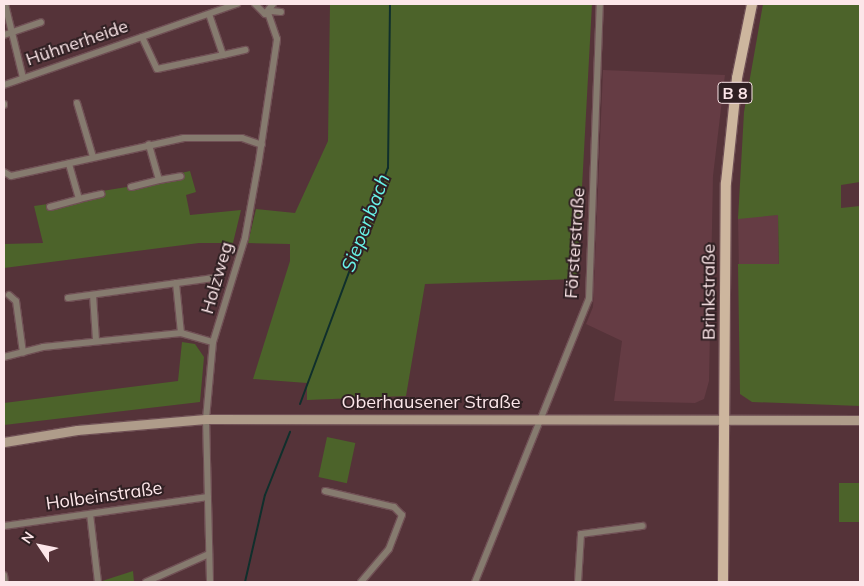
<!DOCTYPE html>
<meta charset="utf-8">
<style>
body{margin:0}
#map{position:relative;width:864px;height:586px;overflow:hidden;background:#553339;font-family:Mulish,sans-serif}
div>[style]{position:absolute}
.built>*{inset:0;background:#653c44;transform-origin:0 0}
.green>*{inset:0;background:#4c632a;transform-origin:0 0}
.stream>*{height:2px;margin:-1px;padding:0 1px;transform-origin:1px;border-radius:1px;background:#102f2c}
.roads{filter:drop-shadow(1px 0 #705055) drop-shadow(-1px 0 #705055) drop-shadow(0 1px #705055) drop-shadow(0 -1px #705055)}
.minor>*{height:6px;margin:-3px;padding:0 3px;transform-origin:3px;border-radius:3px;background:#867b6f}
.secondary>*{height:9px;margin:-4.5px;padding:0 4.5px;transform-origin:4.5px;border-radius:4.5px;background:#af9c8a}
.primary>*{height:10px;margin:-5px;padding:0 5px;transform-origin:5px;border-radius:5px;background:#cdb69e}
span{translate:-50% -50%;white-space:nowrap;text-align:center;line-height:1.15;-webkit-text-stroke:4px #302023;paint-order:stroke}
.shield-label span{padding:1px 4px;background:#302023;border:1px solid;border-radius:4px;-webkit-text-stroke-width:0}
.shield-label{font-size:16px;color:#fce6e9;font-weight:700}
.street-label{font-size:18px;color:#fce6e9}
.water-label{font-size:19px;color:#69f4e9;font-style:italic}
.frame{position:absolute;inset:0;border:5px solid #fce6e9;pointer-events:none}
.north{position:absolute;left:15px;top:521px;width:50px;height:50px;-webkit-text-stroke:4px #302023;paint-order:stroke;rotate:304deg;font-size:14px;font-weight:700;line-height:20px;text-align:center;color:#fce6e9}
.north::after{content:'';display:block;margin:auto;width:18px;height:22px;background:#fce6e9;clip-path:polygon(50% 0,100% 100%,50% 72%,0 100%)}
</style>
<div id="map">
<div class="built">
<div style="clip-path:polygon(603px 70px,725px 75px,713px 176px,709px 381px,704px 399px,695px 403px,614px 401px,622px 341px,586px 324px,593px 307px)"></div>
<div style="left:778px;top:215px;width:49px;height:40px;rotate:89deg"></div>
</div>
<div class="green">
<div style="clip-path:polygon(330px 4px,592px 4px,577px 279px,425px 284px,406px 396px,307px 400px,307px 383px,253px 379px,290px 261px,290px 244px,248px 243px,256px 209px,295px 213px,328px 141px)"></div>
<div style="clip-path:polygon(763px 4px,860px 4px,860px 182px,841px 185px,841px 208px,860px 206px,860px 406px,752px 402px,740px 394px,738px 264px,779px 264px,778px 215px,738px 219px,744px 112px)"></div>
<div style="clip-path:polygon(190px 171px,196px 192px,186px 195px,190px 215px,241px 210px,233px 243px,199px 243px,4px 268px,4px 244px,43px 243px,34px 206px,48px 204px,50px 209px,103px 195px,102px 191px,183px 178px,181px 173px)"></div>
<div style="clip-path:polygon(182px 342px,195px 344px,204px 357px,200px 402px,4px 425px,4px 403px,178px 381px)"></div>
<div style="left:327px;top:437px;width:29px;height:41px;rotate:12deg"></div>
<div style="left:839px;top:483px;width:21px;height:39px"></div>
<div style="clip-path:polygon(133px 571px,134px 582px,102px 582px,102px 581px)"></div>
</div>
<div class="stream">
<div style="left:300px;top:404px;width:252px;rotate:-69.6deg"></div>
<div style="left:388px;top:168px;width:164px;rotate:-89.3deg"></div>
<div style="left:245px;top:582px;width:89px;rotate:-77.1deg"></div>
<div style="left:265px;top:495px;width:68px;rotate:-68.4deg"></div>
</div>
<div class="roads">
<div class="minor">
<div style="left:5px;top:4px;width:76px;rotate:76.3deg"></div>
<div style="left:255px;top:4px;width:14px;rotate:45deg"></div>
<div style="left:265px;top:14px;width:13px;rotate:-51deg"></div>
<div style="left:271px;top:11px;width:10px;rotate:6deg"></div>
<div style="left:4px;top:35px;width:39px;rotate:-19deg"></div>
<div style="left:142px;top:37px;width:35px;rotate:65deg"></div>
<div style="left:157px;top:69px;width:67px;rotate:-12deg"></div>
<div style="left:223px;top:55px;width:43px;rotate:-108.9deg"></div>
<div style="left:223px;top:55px;width:23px;rotate:-13deg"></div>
<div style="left:4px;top:85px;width:247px;rotate:-19.2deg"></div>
<div style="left:77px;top:103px;width:56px;rotate:73.5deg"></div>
<div style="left:4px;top:104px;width:1px;rotate:90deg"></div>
<div style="left:4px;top:172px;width:8px;rotate:30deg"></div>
<div style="left:11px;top:176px;width:177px;rotate:-12.4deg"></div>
<div style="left:184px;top:138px;width:58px"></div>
<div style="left:242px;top:138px;width:21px;rotate:19deg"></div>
<div style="left:159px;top:180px;width:22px;rotate:-10deg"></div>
<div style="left:131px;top:187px;width:29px;rotate:-14deg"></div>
<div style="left:159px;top:180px;width:37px;rotate:-106deg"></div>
<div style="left:79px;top:199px;width:23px;rotate:-13deg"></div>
<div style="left:50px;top:207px;width:30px;rotate:-15deg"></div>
<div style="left:79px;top:199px;width:37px;rotate:-106deg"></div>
<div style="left:176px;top:283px;width:50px;rotate:84.3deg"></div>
<div style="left:9px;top:295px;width:9px;rotate:41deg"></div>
<div style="left:16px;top:301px;width:52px;rotate:82.3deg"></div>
<div style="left:93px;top:295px;width:45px;rotate:86.2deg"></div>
<div style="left:68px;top:298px;width:147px;rotate:-7.8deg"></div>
<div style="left:4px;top:357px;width:40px;rotate:-14.4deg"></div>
<div style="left:43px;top:347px;width:139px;rotate:-5.8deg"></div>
<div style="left:181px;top:333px;width:33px;rotate:16deg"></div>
<div style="left:325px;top:491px;width:71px;rotate:13.1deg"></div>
<div style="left:394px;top:507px;width:11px;rotate:45deg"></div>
<div style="left:402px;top:515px;width:36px;rotate:111deg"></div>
<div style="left:389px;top:549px;width:43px;rotate:130.3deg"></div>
<div style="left:90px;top:514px;width:68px;rotate:83.3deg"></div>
<div style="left:4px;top:526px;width:206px;rotate:-8.1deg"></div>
<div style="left:4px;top:575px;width:7px;rotate:82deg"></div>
<div style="left:146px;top:582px;width:69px;rotate:-24deg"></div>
<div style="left:210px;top:582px;width:163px;rotate:-91.4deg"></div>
<div style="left:206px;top:419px;width:77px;rotate:-84.8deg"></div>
<div style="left:213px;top:342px;width:109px;rotate:-72.9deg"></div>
<div style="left:245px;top:238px;width:79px;rotate:-79.8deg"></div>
<div style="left:259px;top:160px;width:122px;rotate:-81.5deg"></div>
<div style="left:277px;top:39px;width:28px;rotate:-109deg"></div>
<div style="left:475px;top:582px;width:305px;rotate:-68.1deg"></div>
<div style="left:589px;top:299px;width:295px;rotate:-87.9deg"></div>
<div style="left:578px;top:582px;width:48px;rotate:-86.4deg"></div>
<div style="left:581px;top:534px;width:62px;rotate:-7.5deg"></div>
</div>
<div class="secondary">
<div style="left:4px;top:442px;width:74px;rotate:-9.3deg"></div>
<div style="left:77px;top:430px;width:129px;rotate:-4.9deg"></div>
<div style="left:206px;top:419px;width:654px;rotate:0.09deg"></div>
</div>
<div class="primary">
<div style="left:723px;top:582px;width:399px;rotate:-89.6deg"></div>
<div style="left:726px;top:183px;width:106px;rotate:-84deg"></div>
<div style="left:737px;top:78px;width:76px;rotate:-78.5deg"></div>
</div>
</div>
<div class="shield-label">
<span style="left:735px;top:93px">B 8</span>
</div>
<div class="street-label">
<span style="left:77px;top:43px;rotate:-19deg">Hühnerheide</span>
<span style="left:575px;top:243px;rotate:-86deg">Försterstraße</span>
<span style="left:217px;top:278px;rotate:-74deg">Holzweg</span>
<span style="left:709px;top:292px;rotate:-90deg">Brinkstraße</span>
<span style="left:431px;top:402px">Oberhausener Straße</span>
<span style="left:104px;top:496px;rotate:-8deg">Holbeinstraße</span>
</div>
<div class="water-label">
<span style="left:366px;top:223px;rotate:-69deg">Siepenbach</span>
</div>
<div class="frame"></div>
<div class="north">N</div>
</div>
